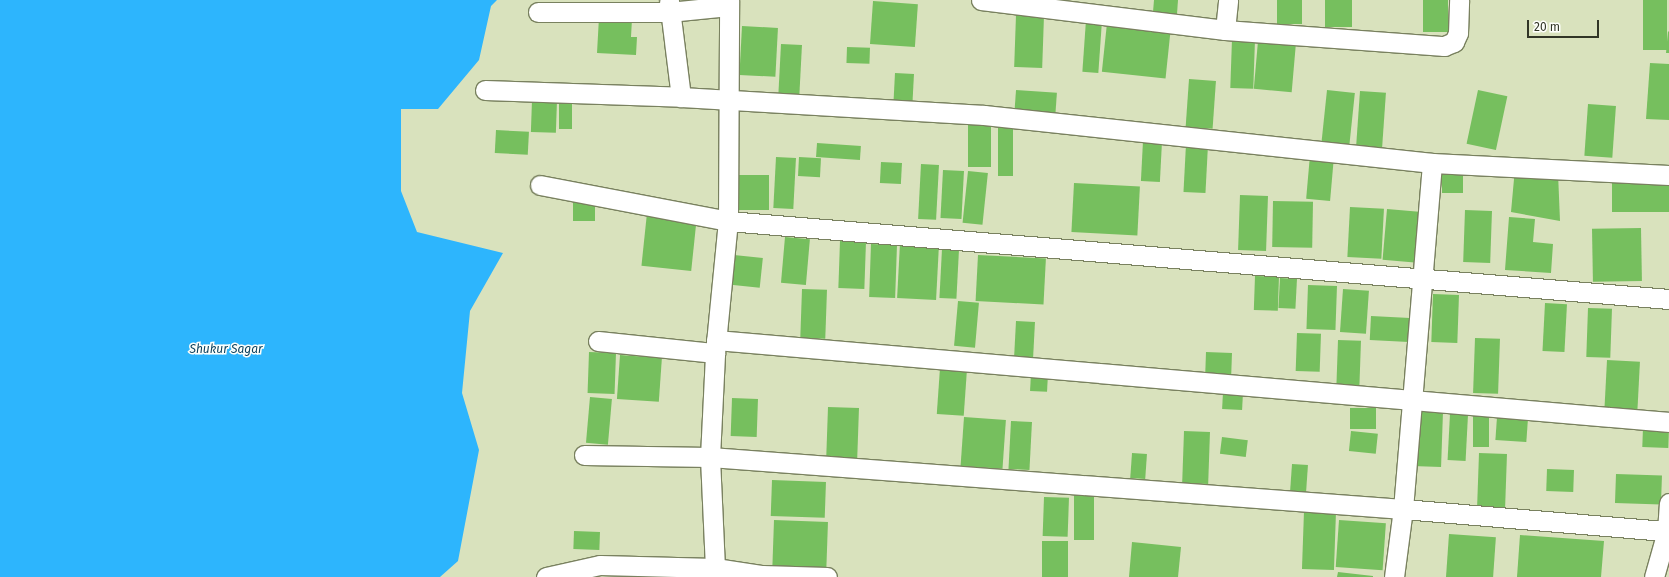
<!DOCTYPE html>
<style>
body{margin:0}
#map{position:relative;width:1669px;height:577px;overflow:hidden;background:#d9e2bd;font-family:"Fira Sans",sans-serif}
div>[style]{position:absolute}
.water>*{inset:0;background:#2db5fd}
.building>*{inset:0;background:#76bf5e;transform-origin:0 0}
.roads{filter:drop-shadow(1px 0 #79815f) drop-shadow(-1px 0 #79815f) drop-shadow(0 1px #79815f) drop-shadow(0 -1px #79815f)}
.street>*{height:19px;margin:-9.5px;padding:0 9.5px;transform-origin:9.5px;border-radius:9.5px;background:#fff}
span{translate:-50% -50%;white-space:nowrap;text-align:center;line-height:1.15;-webkit-text-stroke:3px #fefffb;paint-order:stroke}
.water-label{font-size:12px;color:#0a405d;font-style:italic}
.scale{position:absolute;left:1527px;top:20px;width:72px;height:18px;box-sizing:border-box;border:2px solid #313526;border-top:0;padding-left:5px;font-size:12px;line-height:14px;white-space:nowrap;color:#313526;-webkit-text-stroke:3px #fefffb;paint-order:stroke}
</style>
<div id="map">
<div class="water">
<div style="clip-path:polygon(0 0,497px 0,491px 6px,479px 60px,438px 109px,401px 109px,401px 191px,417px 232px,503px 253px,470px 311px,462px 393px,479px 450px,458px 561px,440px 577px,0 577px)"></div>
</div>
<div class="building">
<div style="clip-path:polygon(1154px 0,1178px 0,1177px 14px,1153px 12px)"></div>
<div style="left:1277px;top:0;width:25px;height:24px"></div>
<div style="left:1325px;top:0;width:27px;height:27px"></div>
<div style="left:1423px;top:0;width:25px;height:32px"></div>
<div style="left:1643px;top:0;width:24px;height:50px"></div>
<div style="left:873px;top:1px;width:45px;height:43px;rotate:4deg"></div>
<div style="left:1016px;top:15px;width:28px;height:52px;rotate:2deg"></div>
<div style="clip-path:polygon(599px 17px,632px 19px,631px 37px,637px 37px,636px 55px,597px 53px)"></div>
<div style="left:1086px;top:20px;width:16px;height:52px;rotate:4deg"></div>
<div style="left:1107px;top:23px;width:64px;height:49px;rotate:6deg"></div>
<div style="left:742px;top:26px;width:36px;height:49px;rotate:3deg"></div>
<div style="clip-path:polygon(1668px 31px,1669px 32px,1669px 53px,1666px 53px)"></div>
<div style="left:1232px;top:39px;width:23px;height:49px;rotate:2deg"></div>
<div style="left:1258px;top:41px;width:38px;height:48px;rotate:5deg"></div>
<div style="left:781px;top:44px;width:21px;height:54px;rotate:3deg"></div>
<div style="left:847px;top:47px;width:23px;height:16px;rotate:2deg"></div>
<div style="clip-path:polygon(1650px 63px,1669px 64px,1669px 120px,1646px 119px)"></div>
<div style="left:895px;top:73px;width:19px;height:33px;rotate:3deg"></div>
<div style="left:1189px;top:79px;width:27px;height:48px;rotate:4deg"></div>
<div style="left:1016px;top:90px;width:41px;height:22px;rotate:4deg"></div>
<div style="left:1327px;top:90px;width:28px;height:58px;rotate:6deg"></div>
<div style="left:1478px;top:90px;width:30px;height:55px;rotate:12deg"></div>
<div style="left:1360px;top:91px;width:26px;height:55px;rotate:4deg"></div>
<div style="left:559px;top:99px;width:13px;height:30px"></div>
<div style="left:532px;top:100px;width:25px;height:32px;rotate:2deg"></div>
<div style="left:1588px;top:104px;width:28px;height:52px;rotate:4deg"></div>
<div style="left:968px;top:122px;width:23px;height:45px"></div>
<div style="left:998px;top:124px;width:15px;height:52px"></div>
<div style="left:496px;top:130px;width:33px;height:23px;rotate:3deg"></div>
<div style="left:1143px;top:141px;width:19px;height:40px;rotate:3deg"></div>
<div style="left:817px;top:143px;width:44px;height:14px;rotate:4deg"></div>
<div style="left:1186px;top:144px;width:22px;height:48px;rotate:3deg"></div>
<div style="left:1310px;top:155px;width:24px;height:44px;rotate:5deg"></div>
<div style="left:776px;top:157px;width:20px;height:51px;rotate:3deg"></div>
<div style="left:799px;top:157px;width:22px;height:19px;rotate:3deg"></div>
<div style="left:881px;top:162px;width:21px;height:21px;rotate:3deg"></div>
<div style="left:921px;top:164px;width:18px;height:55px;rotate:3deg"></div>
<div style="clip-path:polygon(1515px 168px,1558px 173px,1560px 221px,1511px 212px)"></div>
<div style="left:943px;top:170px;width:21px;height:48px;rotate:3deg"></div>
<div style="left:968px;top:171px;width:20px;height:52px;rotate:6deg"></div>
<div style="left:736px;top:175px;width:33px;height:35px"></div>
<div style="left:1442px;top:175px;width:21px;height:18px"></div>
<div style="left:1669px;top:180px;width:32px;height:57px;rotate:90deg"></div>
<div style="left:1074px;top:183px;width:66px;height:49px;rotate:3deg"></div>
<div style="left:1240px;top:195px;width:28px;height:55px;rotate:2deg"></div>
<div style="left:573px;top:199px;width:22px;height:22px"></div>
<div style="left:1273px;top:201px;width:40px;height:46px;rotate:1deg"></div>
<div style="left:1350px;top:207px;width:34px;height:50px;rotate:3deg"></div>
<div style="left:1387px;top:209px;width:35px;height:51px;rotate:5deg"></div>
<div style="left:1465px;top:210px;width:27px;height:52px;rotate:2deg"></div>
<div style="left:647px;top:213px;width:50px;height:53px;rotate:6deg"></div>
<div style="clip-path:polygon(1509px 217px,1535px 219px,1533px 242px,1553px 244px,1551px 273px,1505px 270px)"></div>
<div style="left:1641px;top:228px;width:53px;height:49px;rotate:89deg"></div>
<div style="left:785px;top:237px;width:25px;height:46px;rotate:5deg"></div>
<div style="left:840px;top:241px;width:26px;height:47px;rotate:2deg"></div>
<div style="left:900px;top:243px;width:39px;height:55px;rotate:3deg"></div>
<div style="left:871px;top:244px;width:26px;height:53px;rotate:2deg"></div>
<div style="left:942px;top:249px;width:17px;height:49px;rotate:3deg"></div>
<div style="left:734px;top:255px;width:29px;height:30px;rotate:6deg"></div>
<div style="left:978px;top:255px;width:68px;height:46px;rotate:3deg"></div>
<div style="left:1255px;top:276px;width:24px;height:34px;rotate:2deg"></div>
<div style="left:1280px;top:278px;width:17px;height:30px;rotate:3deg"></div>
<div style="left:1308px;top:285px;width:29px;height:44px;rotate:2deg"></div>
<div style="left:802px;top:289px;width:25px;height:49px;rotate:2deg"></div>
<div style="left:1343px;top:289px;width:26px;height:43px;rotate:4deg"></div>
<div style="left:1433px;top:294px;width:26px;height:48px;rotate:2deg"></div>
<div style="left:958px;top:301px;width:21px;height:45px;rotate:5deg"></div>
<div style="left:1545px;top:303px;width:22px;height:48px;rotate:3deg"></div>
<div style="left:1588px;top:308px;width:24px;height:49px;rotate:2deg"></div>
<div style="left:1371px;top:316px;width:39px;height:24px;rotate:3deg"></div>
<div style="left:1016px;top:321px;width:19px;height:38px;rotate:3deg"></div>
<div style="left:1297px;top:333px;width:24px;height:38px;rotate:2deg"></div>
<div style="left:1475px;top:338px;width:25px;height:55px;rotate:2deg"></div>
<div style="left:1338px;top:340px;width:23px;height:48px;rotate:2deg"></div>
<div style="left:589px;top:352px;width:27px;height:41px;rotate:2deg"></div>
<div style="left:1206px;top:352px;width:26px;height:24px;rotate:2deg"></div>
<div style="left:620px;top:355px;width:42px;height:44px;rotate:4deg"></div>
<div style="left:1607px;top:360px;width:33px;height:54px;rotate:3deg"></div>
<div style="left:940px;top:368px;width:27px;height:46px;rotate:4deg"></div>
<div style="left:1031px;top:373px;width:17px;height:18px;rotate:3deg"></div>
<div style="left:1223px;top:392px;width:20px;height:17px;rotate:3deg"></div>
<div style="left:590px;top:397px;width:22px;height:46px;rotate:5deg"></div>
<div style="left:732px;top:398px;width:26px;height:38px;rotate:2deg"></div>
<div style="left:828px;top:407px;width:31px;height:58px;rotate:2deg"></div>
<div style="left:1350px;top:408px;width:26px;height:21px"></div>
<div style="left:1414px;top:411px;width:29px;height:55px;rotate:2deg"></div>
<div style="left:1450px;top:414px;width:18px;height:46px;rotate:3deg"></div>
<div style="left:1473px;top:414px;width:16px;height:33px"></div>
<div style="left:964px;top:417px;width:42px;height:49px;rotate:4deg"></div>
<div style="left:1497px;top:417px;width:31px;height:23px;rotate:4deg"></div>
<div style="left:1011px;top:421px;width:21px;height:48px;rotate:3deg"></div>
<div style="left:1643px;top:427px;width:26px;height:20px;rotate:2deg"></div>
<div style="left:1184px;top:431px;width:26px;height:52px;rotate:2deg"></div>
<div style="left:1351px;top:431px;width:27px;height:20px;rotate:6deg"></div>
<div style="left:1222px;top:437px;width:26px;height:17px;rotate:7deg"></div>
<div style="left:1132px;top:453px;width:15px;height:25px;rotate:4deg"></div>
<div style="left:1479px;top:453px;width:28px;height:58px;rotate:2deg"></div>
<div style="left:1292px;top:464px;width:16px;height:34px;rotate:4deg"></div>
<div style="left:1547px;top:469px;width:27px;height:22px;rotate:2deg"></div>
<div style="left:1616px;top:474px;width:46px;height:29px;rotate:2deg"></div>
<div style="left:772px;top:480px;width:54px;height:36px;rotate:2deg"></div>
<div style="left:1074px;top:493px;width:20px;height:47px"></div>
<div style="left:1044px;top:497px;width:25px;height:39px;rotate:2deg"></div>
<div style="left:1304px;top:511px;width:32px;height:58px;rotate:2deg"></div>
<div style="left:774px;top:520px;width:54px;height:47px;rotate:2deg"></div>
<div style="left:1339px;top:520px;width:47px;height:47px;rotate:4deg"></div>
<div style="left:574px;top:531px;width:26px;height:18px;rotate:2deg"></div>
<div style="left:1449px;top:534px;width:47px;height:43px;rotate:4deg"></div>
<div style="clip-path:polygon(1520px 535px,1604px 541px,1601px 577px,1517px 577px)"></div>
<div style="left:1042px;top:541px;width:26px;height:36px"></div>
<div style="clip-path:polygon(1132px 542px,1181px 547px,1178px 577px,1129px 577px)"></div>
<div style="clip-path:polygon(1338px 572px,1373px 576px,1373px 577px,1337px 577px)"></div>
</div>
<div class="roads">
<div class="street">
<div style="left:981px;top:0;width:246px;rotate:7deg"></div>
<div style="left:1225px;top:30px;width:30px;rotate:-84deg"></div>
<div style="left:669px;top:1px;width:97px;rotate:82.9deg"></div>
<div style="left:538px;top:12px;width:131px"></div>
<div style="left:669px;top:12px;width:60px;rotate:-5.7deg"></div>
<div style="left:1225px;top:30px;width:220px;rotate:4.2deg"></div>
<div style="left:1444px;top:46px;width:11px;rotate:-22deg"></div>
<div style="left:1454px;top:42px;width:10px;rotate:-66deg"></div>
<div style="left:1458px;top:33px;width:33px;rotate:-88deg"></div>
<div style="left:485px;top:90px;width:196px;rotate:2deg"></div>
<div style="left:681px;top:97px;width:304px;rotate:3.4deg"></div>
<div style="left:984px;top:115px;width:451px;rotate:6.1deg"></div>
<div style="left:1432px;top:163px;width:237px;rotate:2.9deg"></div>
<div style="left:540px;top:185px;width:191px;rotate:10.8deg"></div>
<div style="left:728px;top:221px;width:944px;rotate:4.74deg"></div>
<div style="left:716px;top:340px;width:957px;rotate:4.92deg"></div>
<div style="left:598px;top:341px;width:118px;rotate:5.9deg"></div>
<div style="left:584px;top:455px;width:126px;rotate:0.9deg"></div>
<div style="left:710px;top:457px;width:695px;rotate:4.29deg"></div>
<div style="left:1403px;top:509px;width:265px;rotate:4.8deg"></div>
<div style="left:715px;top:568px;width:111px;rotate:-92.6deg"></div>
<div style="left:710px;top:457px;width:104px;rotate:-87.2deg"></div>
<div style="left:715px;top:353px;width:133px;rotate:-84.4deg"></div>
<div style="left:728px;top:221px;width:221px;rotate:-89.7deg"></div>
<div style="left:546px;top:577px;width:55px;rotate:-12.5deg"></div>
<div style="left:600px;top:565px;width:115px;rotate:1.5deg"></div>
<div style="left:715px;top:568px;width:48px;rotate:8.5deg"></div>
<div style="left:762px;top:575px;width:65px;rotate:1.8deg"></div>
<div style="left:1394px;top:577px;width:69px;rotate:-82.5deg"></div>
<div style="left:1403px;top:509px;width:347px;rotate:-85.2deg"></div>
<div style="left:1654px;top:577px;width:48px;rotate:-74.2deg"></div>
<div style="left:1667px;top:531px;width:28px;rotate:-86deg"></div>
</div>
</div>
<div class="water-label">
<span style="left:226px;top:350px">Shukur Sagar</span>
</div>
<div class="scale">20 m</div>
</div>
